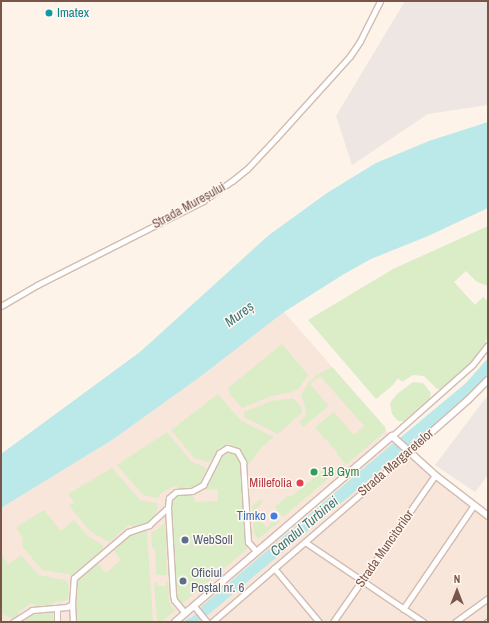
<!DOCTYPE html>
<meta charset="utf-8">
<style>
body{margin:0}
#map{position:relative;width:489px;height:623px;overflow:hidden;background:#fdf3e9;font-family:"Archivo Narrow",sans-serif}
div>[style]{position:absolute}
.residential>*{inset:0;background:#f8e6da}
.industrial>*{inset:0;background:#eee6e2}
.green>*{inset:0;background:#dbedc6}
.water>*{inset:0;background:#bbe8e9}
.roads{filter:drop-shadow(1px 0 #d3bbb0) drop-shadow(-1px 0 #d3bbb0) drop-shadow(0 1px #d3bbb0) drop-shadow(0 -1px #d3bbb0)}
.minor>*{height:5px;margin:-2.5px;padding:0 2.5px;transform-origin:2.5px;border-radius:2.5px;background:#fff}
.tertiary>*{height:6px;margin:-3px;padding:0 3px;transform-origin:3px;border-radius:3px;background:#fff}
.rail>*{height:3px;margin-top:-1.5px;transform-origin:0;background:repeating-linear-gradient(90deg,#fff7f0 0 4.5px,#b4a5c9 0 9px);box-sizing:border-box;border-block:1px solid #b4a5c9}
.dots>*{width:11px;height:11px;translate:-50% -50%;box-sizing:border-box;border:2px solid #fff7f0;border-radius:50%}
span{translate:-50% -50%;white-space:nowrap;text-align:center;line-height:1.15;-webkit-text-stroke:3px #fff7f0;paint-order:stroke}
.culture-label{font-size:13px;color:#0d838f}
.left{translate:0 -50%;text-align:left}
.street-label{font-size:13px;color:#7a554a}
.leisure-label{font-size:13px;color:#27864d}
.health-label{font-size:13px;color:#be3a42}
.right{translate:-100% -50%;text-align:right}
.shop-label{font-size:13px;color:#366cbe}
.service-label{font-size:13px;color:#4e5e75}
.water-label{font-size:14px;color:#3a7678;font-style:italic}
.frame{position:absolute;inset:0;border:2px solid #7a554a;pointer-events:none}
.north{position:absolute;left:437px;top:571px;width:40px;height:40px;-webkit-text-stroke:3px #fff7f0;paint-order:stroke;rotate:0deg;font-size:11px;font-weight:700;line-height:16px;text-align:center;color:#7a554a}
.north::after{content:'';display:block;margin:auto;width:14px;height:18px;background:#7a554a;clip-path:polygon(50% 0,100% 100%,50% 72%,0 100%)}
</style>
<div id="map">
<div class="residential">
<div style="clip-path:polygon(284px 312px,385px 427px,386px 431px,433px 473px,488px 515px,488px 622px,1px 622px,1px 508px,112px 440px,200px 377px)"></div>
</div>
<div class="industrial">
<div style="clip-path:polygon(405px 1px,488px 1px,488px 105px,428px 114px,352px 165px,336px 116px)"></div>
<div style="clip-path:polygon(488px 395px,488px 475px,475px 492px,435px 465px)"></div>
</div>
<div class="green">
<div style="clip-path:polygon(488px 226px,488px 286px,477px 282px,466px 271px,454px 282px,475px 305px,483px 297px,488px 301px,488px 337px,480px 352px,472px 363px,442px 389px,437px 389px,424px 376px,413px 375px,402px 382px,398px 378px,393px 385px,376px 399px,308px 320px,393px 269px)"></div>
<div style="clip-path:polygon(282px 344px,308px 375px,299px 388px,293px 392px,271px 396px,242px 408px,230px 394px,228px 388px)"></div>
<div style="clip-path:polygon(332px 367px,385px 427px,386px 431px,346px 465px,336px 453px,337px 451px,329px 444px,330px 443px,327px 439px,325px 440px,315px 427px,334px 412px,354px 435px,364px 426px,320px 376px,310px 384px,329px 406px,303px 427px,299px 422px,306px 415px,306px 410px,301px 395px,308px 383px,317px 375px)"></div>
<div style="clip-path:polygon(413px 382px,423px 383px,431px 393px,430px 399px,404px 421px,398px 421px,392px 414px,390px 403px,397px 394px)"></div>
<div style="clip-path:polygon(218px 394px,240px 420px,274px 437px,260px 449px,248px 466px,245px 464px,241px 453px,230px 444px,220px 447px,211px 461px,207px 462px,194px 458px,171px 430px)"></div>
<div style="clip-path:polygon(293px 398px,301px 406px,302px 413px,278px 434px,244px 417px,244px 412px,271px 401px)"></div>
<div style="clip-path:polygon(167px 432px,192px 462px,205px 467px,206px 470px,200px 483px,194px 488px,187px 489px,178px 489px,177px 486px,172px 487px,160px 494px,159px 498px,143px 495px,117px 465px)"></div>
<div style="clip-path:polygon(227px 450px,232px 451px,237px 455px,241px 462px,247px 549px,183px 603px,180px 603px,175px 596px,171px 500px,177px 494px,192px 493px,195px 502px,218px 501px,218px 489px,205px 490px,205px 487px,220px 455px)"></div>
<div style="clip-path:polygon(326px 465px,334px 474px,283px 517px,274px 507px,288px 496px,292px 496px,323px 470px,322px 469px)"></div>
<div style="clip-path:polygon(112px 468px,140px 500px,157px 503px,158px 507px,155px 516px,144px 526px,135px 527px,129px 525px,109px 542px,91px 532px,69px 506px,74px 502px,68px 494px)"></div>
<div style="clip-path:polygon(261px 499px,263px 502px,253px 512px,267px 528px,273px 521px,275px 522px,279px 519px,280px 521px,258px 539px,254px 534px,252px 506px)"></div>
<div style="clip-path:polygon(44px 510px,61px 531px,74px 520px,88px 536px,103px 545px,103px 551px,72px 575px,42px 570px,22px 546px,23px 538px,16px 527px)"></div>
<div style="clip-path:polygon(165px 523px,168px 547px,166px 548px,167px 575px,156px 575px,155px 549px,152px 548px,151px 530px,153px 532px)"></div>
<div style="clip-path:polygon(147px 531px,153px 622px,76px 622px,77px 579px,97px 563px,106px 573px,121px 560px,113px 550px,133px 533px)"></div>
<div style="clip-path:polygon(1px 553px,8px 565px,21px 555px,39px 575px,66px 580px,69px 586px,68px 600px,55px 602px,51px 605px,36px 606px,31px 603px,18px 613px,18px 616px,14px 619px,1px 614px)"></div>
<div style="clip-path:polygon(166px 581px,168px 581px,169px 602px,175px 611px,161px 622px,157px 622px,154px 582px,156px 582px,157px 586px,166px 586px)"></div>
<div style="clip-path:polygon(53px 612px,54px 622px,24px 622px,33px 615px)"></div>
</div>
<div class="water">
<div style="clip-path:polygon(488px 122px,488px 208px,428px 236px,371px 259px,344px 274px,284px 312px,200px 377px,112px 440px,1px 508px,1px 454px,140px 352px,269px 235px,327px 193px,376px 163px,429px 141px)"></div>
<div style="clip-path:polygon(488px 358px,488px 375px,475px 390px,410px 445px,407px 445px,397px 456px,208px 615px,206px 615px,198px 622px,184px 622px,189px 618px,191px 618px,201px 609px,201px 607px,371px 462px,466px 383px)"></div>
</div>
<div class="roads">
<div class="minor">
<div style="left:1px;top:306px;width:42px;rotate:-30.3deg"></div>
<div style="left:37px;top:285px;width:186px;rotate:-26.8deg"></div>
<div style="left:203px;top:201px;width:35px;rotate:-35deg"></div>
<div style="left:232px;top:181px;width:19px;rotate:-39deg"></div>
<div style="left:247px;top:169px;width:42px;rotate:-46.9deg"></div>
<div style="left:276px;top:138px;width:110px;rotate:-47.9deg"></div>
<div style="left:350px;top:56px;width:18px;rotate:-56deg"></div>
<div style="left:360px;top:41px;width:45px;rotate:-63.4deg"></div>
<div style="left:392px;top:436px;width:108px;rotate:-41.6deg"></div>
<div style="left:473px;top:364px;width:24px;rotate:-52deg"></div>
<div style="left:305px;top:542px;width:143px;rotate:34.1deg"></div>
<div style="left:274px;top:568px;width:70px;rotate:50.2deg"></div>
<div style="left:194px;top:606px;width:21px;rotate:51deg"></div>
<div style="left:57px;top:608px;width:14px;rotate:90deg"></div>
<div style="left:403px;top:609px;width:126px;rotate:-55.7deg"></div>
<div style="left:185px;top:613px;width:17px;rotate:-130deg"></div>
<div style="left:174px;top:600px;width:5px;rotate:-101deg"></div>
<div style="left:173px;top:595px;width:88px;rotate:-93.3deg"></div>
<div style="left:168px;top:507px;width:9px;rotate:-84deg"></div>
<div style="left:169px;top:498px;width:9px;rotate:-41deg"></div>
<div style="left:176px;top:492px;width:16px;rotate:-4deg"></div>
<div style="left:192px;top:491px;width:13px;rotate:-29deg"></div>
<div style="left:203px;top:485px;width:36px;rotate:-63deg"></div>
<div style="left:219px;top:453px;width:9px;rotate:-32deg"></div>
<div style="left:227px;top:448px;width:10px;rotate:17deg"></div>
<div style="left:237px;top:451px;width:13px;rotate:61deg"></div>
<div style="left:243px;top:462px;width:80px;rotate:86.4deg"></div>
<div style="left:248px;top:542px;width:13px;rotate:48deg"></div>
<div style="left:13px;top:622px;width:22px;rotate:-32deg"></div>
<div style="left:32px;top:610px;width:35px;rotate:-5deg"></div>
<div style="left:67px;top:607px;width:6px;rotate:-31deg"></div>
<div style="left:73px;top:622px;width:18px;rotate:-93deg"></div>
<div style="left:72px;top:604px;width:26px;rotate:-86deg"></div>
<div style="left:74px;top:578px;width:71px;rotate:-40.4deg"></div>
<div style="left:128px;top:532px;width:22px;rotate:-18deg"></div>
<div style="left:149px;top:525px;width:26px;rotate:-43deg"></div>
<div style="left:212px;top:622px;width:260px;rotate:-40.8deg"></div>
<div style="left:333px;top:622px;width:179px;rotate:-55.2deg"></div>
<div style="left:455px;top:622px;width:41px;rotate:-36deg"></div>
</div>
<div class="tertiary">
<div style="left:409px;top:452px;width:79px;rotate:-41.4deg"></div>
<div style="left:468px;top:400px;width:28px;rotate:-45deg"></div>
<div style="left:175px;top:622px;width:286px;rotate:-40.6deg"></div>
<div style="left:392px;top:436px;width:58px;rotate:42.2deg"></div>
<div style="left:435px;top:475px;width:67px;rotate:37.7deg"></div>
</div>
</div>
<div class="rail">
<div style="left:484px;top:622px;width:5px;rotate:-37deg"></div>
</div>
<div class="dots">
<div style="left:49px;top:13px;background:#0f9aa8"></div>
<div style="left:314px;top:472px;background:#2e9e5b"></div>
<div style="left:300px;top:483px;background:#e0444e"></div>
<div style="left:274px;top:516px;background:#3f7fe0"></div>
<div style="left:185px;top:540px;background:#5c6f8a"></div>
<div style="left:183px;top:581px;background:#5c6f8a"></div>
</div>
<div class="culture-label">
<span class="left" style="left:57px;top:13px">Imatex</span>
</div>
<div class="street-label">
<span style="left:189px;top:206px;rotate:-29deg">Strada Mureșului</span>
<span style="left:396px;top:463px;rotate:-41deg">Strada Margaretelor</span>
<span style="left:385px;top:549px;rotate:-55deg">Strada Muncitorilor</span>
</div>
<div class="leisure-label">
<span class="left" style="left:322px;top:472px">18 Gym</span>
</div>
<div class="health-label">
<span class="right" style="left:292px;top:483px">Millefolia</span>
</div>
<div class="shop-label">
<span class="right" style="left:266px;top:516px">Timko</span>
</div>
<div class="service-label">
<span class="left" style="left:193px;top:540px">WebSoll</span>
<span class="left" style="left:191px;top:581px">Oficiul<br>Poștal nr. 6</span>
</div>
<div class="water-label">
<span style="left:239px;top:314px;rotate:-37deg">Mureș</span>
<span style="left:304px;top:526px;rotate:-40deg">Canalul Turbinei</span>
</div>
<div class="frame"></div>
<div class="north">N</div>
</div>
